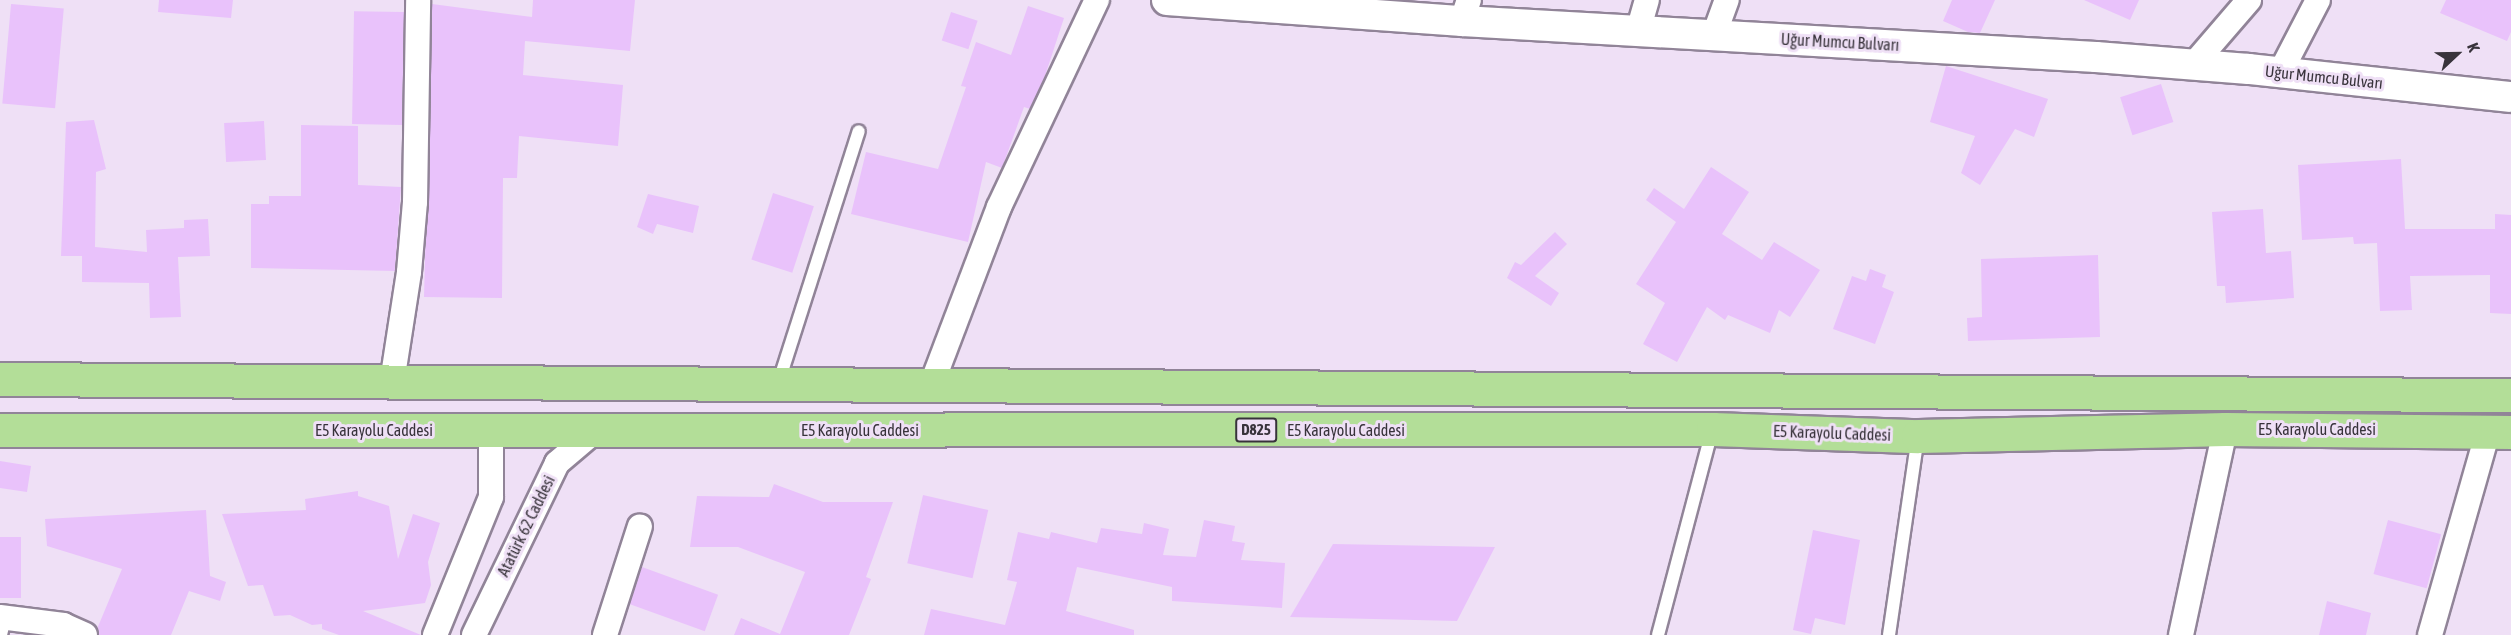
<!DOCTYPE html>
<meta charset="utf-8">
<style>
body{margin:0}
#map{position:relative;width:2511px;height:635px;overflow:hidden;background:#efe0f6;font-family:"Asap Condensed",sans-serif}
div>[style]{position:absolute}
.building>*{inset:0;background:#e9c2fb;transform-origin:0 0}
.roads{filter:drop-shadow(2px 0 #918498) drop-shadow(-2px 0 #918498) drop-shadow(0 2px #918498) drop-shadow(0 -2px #918498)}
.service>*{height:12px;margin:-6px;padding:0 6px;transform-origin:6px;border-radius:6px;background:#fff}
.minor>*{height:24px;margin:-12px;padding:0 12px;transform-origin:12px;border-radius:12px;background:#fff}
.tertiary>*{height:30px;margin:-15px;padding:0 15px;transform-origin:15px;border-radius:15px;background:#fff}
.trunk>*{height:33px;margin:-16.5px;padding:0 16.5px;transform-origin:16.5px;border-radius:16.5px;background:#b3de98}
span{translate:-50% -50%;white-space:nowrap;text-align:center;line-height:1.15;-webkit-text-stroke:6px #efe0f6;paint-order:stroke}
.shield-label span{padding:2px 4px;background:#efe0f6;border:2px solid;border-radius:4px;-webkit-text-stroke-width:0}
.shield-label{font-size:15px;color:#38333b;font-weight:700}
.street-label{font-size:16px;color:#38333b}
.north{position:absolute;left:2427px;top:24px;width:60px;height:60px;-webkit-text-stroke:4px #efe0f6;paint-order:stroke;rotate:68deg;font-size:16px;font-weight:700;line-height:24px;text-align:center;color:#38333b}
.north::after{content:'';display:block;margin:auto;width:21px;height:27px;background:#38333b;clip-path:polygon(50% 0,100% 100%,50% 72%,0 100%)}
</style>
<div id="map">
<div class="building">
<div style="clip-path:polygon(159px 0,233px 0,231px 18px,158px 12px)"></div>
<div style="clip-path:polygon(533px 0,635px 0,630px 51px,525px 41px,523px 75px,623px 85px,618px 146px,519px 136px,517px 178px,503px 178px,502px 298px,424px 297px,432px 4px,532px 17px)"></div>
<div style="clip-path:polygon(1952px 0,1995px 0,1980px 33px,1968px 32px,1943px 21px)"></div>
<div style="clip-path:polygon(2084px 0,2139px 0,2130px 20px)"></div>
<div style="clip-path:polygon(2446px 0,2511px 0,2511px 32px,2507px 41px,2440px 13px)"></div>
<div style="left:11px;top:4px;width:53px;height:100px;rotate:5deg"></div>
<div style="clip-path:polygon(1028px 6px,1064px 18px,1043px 82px,1030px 109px,1024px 107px,1002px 168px,986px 162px,968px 242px,851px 214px,866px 152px,938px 169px,966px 87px,961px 86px,976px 42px,1011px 55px)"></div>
<div style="left:404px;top:12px;width:113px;height:50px;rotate:91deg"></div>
<div style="left:951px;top:12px;width:28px;height:30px;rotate:18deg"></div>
<div style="clip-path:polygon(1946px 66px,2048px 99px,2034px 137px,2015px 129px,1980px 185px,1961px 173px,1975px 136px,1930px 122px)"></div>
<div style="left:2161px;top:84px;width:40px;height:43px;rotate:72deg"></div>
<div style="clip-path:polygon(94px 120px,106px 169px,96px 172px,95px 247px,147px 252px,146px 230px,184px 228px,184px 220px,208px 219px,210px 256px,178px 257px,181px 317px,150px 318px,149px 283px,82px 282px,82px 256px,61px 256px,66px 122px)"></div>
<div style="left:264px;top:121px;width:39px;height:40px;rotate:87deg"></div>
<div style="clip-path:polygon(301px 125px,358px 126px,358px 185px,401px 187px,395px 271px,251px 268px,251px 204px,269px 204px,269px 196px,301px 196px)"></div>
<div style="clip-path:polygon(2401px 159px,2405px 229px,2495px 229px,2495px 214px,2511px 215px,2511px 314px,2490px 313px,2490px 275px,2410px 276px,2412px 310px,2380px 311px,2377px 243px,2354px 244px,2353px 237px,2302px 240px,2298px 165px)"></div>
<div style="clip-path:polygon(1711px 167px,1749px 192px,1722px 234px,1762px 260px,1774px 242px,1820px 270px,1790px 317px,1779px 310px,1770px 333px,1728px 315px,1725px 320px,1707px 307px,1677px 362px,1643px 344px,1665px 303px,1636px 284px,1676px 222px,1646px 200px,1654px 188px,1684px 209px)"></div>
<div style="left:773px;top:193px;width:43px;height:70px;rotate:18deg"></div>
<div style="clip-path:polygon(648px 194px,699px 206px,693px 233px,657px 224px,653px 234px,637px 227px)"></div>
<div style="clip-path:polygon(2263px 209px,2266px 253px,2291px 251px,2294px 298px,2226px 303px,2225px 286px,2217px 286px,2212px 212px)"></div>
<div style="clip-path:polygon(1555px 232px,1567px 244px,1535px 276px,1559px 293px,1551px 306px,1507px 278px,1515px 262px,1521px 265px)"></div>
<div style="clip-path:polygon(2098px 255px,2100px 337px,1968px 341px,1967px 318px,1982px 317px,1981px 259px)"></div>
<div style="clip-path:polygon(1870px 269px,1886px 275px,1882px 287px,1894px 292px,1875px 344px,1833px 329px,1852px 276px,1866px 281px)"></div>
<div style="clip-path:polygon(0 461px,31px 466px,27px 492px,0 488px)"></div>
<div style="clip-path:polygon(774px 484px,823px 502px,893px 502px,866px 577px,871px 579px,849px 635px,734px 635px,741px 618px,780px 634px,805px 572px,738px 547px,690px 547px,697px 496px,769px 497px)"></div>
<div style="clip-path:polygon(358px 491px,358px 496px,389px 506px,398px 559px,413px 514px,440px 523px,428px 562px,431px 585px,425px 603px,363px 611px,421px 635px,339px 635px,322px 629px,322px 624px,312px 625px,290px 615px,274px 616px,263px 585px,248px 586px,222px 514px,306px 510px,305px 499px)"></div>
<div style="left:923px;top:495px;width:67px;height:70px;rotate:13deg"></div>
<div style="clip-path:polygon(206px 510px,210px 576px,226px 582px,220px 601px,189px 591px,171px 635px,99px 635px,97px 629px,122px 569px,47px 546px,45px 519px)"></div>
<div style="clip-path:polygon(1204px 520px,1235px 526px,1232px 541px,1245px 543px,1241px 560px,1285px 563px,1282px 608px,1172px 601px,1172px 587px,1077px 567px,1066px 611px,1134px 630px,1134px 635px,924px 635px,931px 609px,1005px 625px,1017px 582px,1007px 580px,1018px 532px,1049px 539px,1051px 532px,1097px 543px,1101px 528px,1142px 534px,1144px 523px,1169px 529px,1163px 555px,1196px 557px)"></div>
<div style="left:2388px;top:520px;width:55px;height:56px;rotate:15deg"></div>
<div style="clip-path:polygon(1813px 530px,1860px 540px,1845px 625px,1815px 618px,1811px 634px,1793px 630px)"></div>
<div style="left:0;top:537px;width:21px;height:61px"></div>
<div style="clip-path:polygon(1333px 544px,1495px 547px,1457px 621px,1290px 617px)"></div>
<div style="left:642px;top:567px;width:81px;height:39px;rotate:20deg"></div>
<div style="clip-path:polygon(2327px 601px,2371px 613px,2366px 635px,2319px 635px)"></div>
</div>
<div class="roads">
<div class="service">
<div style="left:779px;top:381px;width:262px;rotate:-72.3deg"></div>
<div style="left:1px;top:635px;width:18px;rotate:-77deg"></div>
<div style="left:1658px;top:635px;width:212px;rotate:-75.2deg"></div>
<div style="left:1889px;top:635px;width:200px;rotate:-81.7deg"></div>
</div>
<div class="minor">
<div style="left:1462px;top:21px;width:22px;rotate:-72deg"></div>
<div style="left:1638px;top:31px;width:32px;rotate:-74deg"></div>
<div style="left:1714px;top:35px;width:37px;rotate:-70deg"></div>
<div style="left:2193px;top:65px;width:86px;rotate:-49.3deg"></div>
<div style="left:2280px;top:73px;width:82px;rotate:-62.5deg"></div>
<div style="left:392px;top:382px;width:111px;rotate:-81.2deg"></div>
<div style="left:409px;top:272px;width:70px;rotate:-85.1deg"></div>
<div style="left:415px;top:202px;width:202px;rotate:-89.1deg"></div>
<div style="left:931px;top:386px;width:191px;rotate:-69.2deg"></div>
<div style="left:999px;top:207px;width:229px;rotate:-64.7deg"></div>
<div style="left:0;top:617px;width:64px;rotate:7.2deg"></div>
<div style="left:63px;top:625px;width:24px;rotate:24deg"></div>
<div style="left:435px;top:635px;width:149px;rotate:-67.9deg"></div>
<div style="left:491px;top:497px;width:67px;rotate:-90deg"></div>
<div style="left:474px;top:635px;width:191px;rotate:-64.2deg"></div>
<div style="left:557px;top:463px;width:51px;rotate:-40.2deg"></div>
<div style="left:605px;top:635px;width:114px;rotate:-72.2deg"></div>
<div style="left:2181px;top:635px;width:211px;rotate:-77.9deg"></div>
<div style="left:2430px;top:635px;width:211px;rotate:-74.1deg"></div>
</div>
<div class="tertiary">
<div style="left:1167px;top:0;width:296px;rotate:4.1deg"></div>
<div style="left:1462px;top:21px;width:635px;rotate:3.25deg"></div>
<div style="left:2096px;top:57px;width:153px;rotate:4.5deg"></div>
<div style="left:2249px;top:69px;width:263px;rotate:6.1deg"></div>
</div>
<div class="trunk">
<div style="left:0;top:379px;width:2511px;rotate:0.37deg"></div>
<div style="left:0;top:430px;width:1713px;rotate:-0.03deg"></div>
<div style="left:1713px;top:429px;width:205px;rotate:2deg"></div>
<div style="left:1918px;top:436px;width:307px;rotate:-1.3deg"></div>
<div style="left:2225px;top:429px;width:286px;rotate:0.6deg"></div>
</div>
</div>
<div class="shield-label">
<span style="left:1256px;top:430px">D825</span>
</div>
<div class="street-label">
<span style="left:1840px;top:42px;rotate:3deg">Uğur Mumcu Bulvarı</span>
<span style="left:2324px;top:77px;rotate:6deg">Uğur Mumcu Bulvarı</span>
<span style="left:2317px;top:429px">E5 Karayolu Caddesi</span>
<span style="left:374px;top:430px">E5 Karayolu Caddesi</span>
<span style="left:860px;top:430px">E5 Karayolu Caddesi</span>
<span style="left:1346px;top:430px">E5 Karayolu Caddesi</span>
<span style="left:1832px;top:433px;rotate:2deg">E5 Karayolu Caddesi</span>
<span style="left:526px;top:526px;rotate:-64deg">Atatürk 62 Caddesi</span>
</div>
<div class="north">K</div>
</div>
